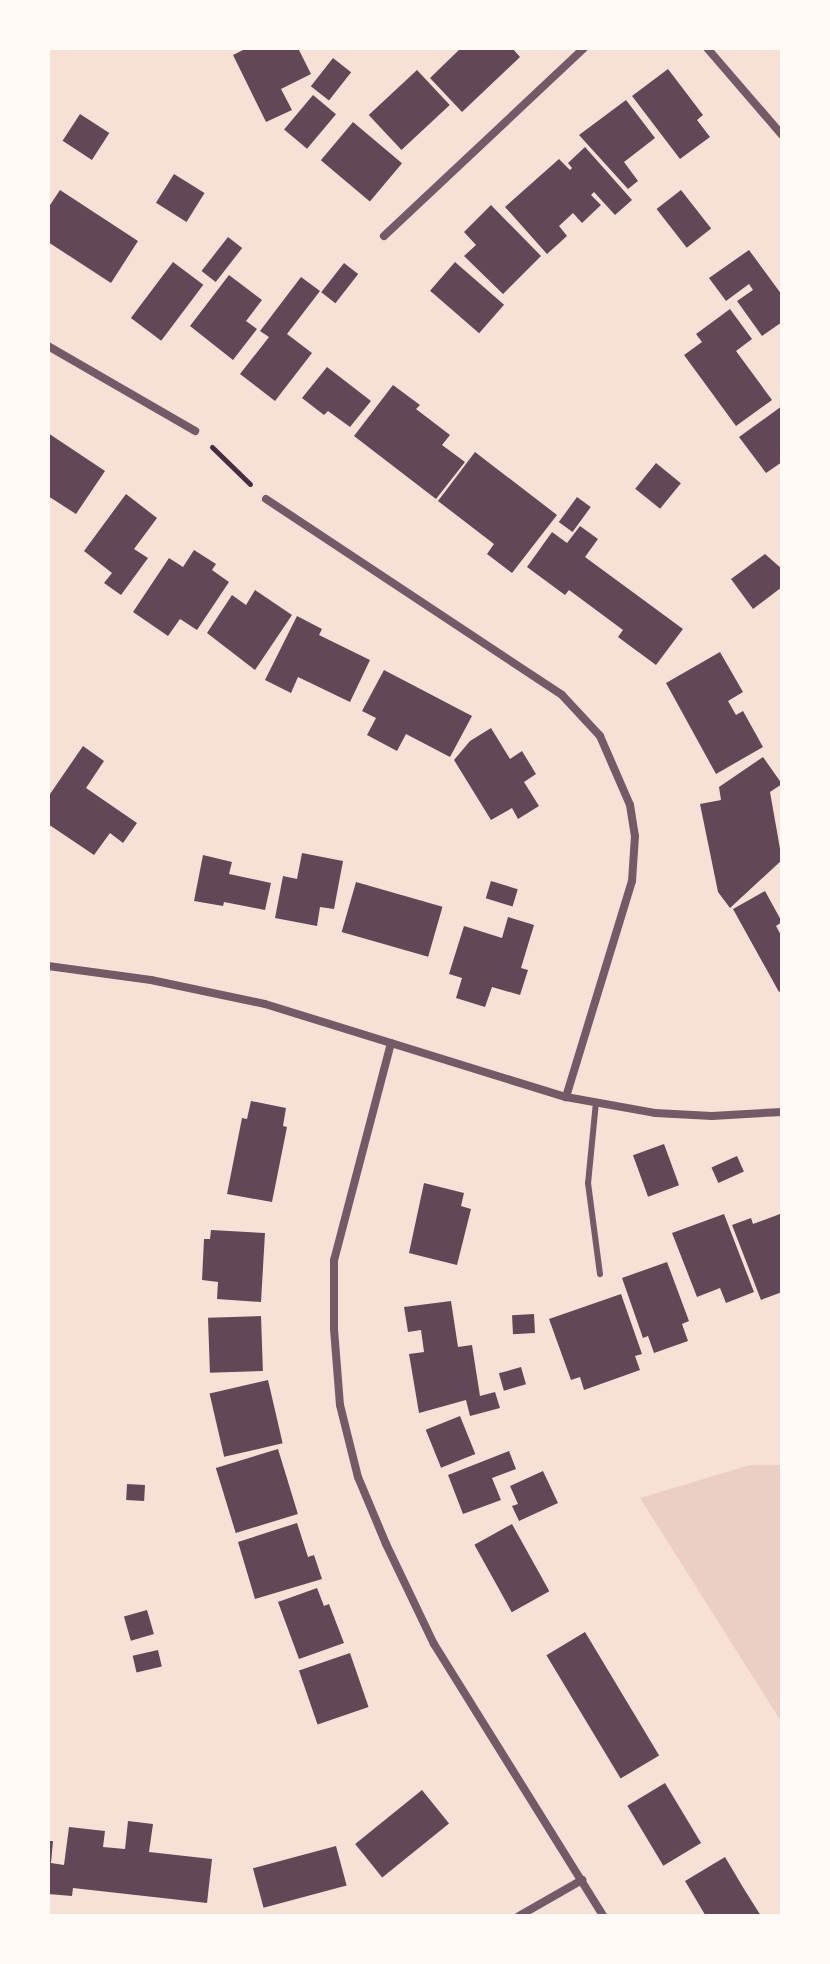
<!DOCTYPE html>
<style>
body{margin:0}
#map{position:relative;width:830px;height:1964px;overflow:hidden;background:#f7e1d7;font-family:"Roboto Condensed",sans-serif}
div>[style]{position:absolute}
.green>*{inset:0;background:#ebcfc5}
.building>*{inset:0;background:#644757;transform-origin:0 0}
.path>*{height:5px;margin:-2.5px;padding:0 2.5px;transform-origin:2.5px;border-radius:2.5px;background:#4a2c40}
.service>*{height:6px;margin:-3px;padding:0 3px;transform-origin:3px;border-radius:3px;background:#755966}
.minor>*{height:8px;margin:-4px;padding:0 4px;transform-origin:4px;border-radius:4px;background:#755966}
span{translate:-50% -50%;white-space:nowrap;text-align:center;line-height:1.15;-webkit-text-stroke:8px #fffaf5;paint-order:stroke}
.frame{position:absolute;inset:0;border:50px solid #fffaf5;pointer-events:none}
</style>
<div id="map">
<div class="green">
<div style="clip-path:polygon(750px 1465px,782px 1465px,782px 1723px,640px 1498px)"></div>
</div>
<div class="building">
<div style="clip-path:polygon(247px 48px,298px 48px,311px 74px,281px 89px,292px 110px,266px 122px,233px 55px)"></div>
<div style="clip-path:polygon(461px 48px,512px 48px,520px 57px,462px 112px,430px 78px)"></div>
<div style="left:333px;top:58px;width:23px;height:36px;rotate:38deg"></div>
<div style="clip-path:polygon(668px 69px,703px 115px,697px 120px,710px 137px,680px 159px,632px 96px)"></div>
<div style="left:417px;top:70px;width:48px;height:66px;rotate:47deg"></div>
<div style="left:313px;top:95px;width:30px;height:45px;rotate:40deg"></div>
<div style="clip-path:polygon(626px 100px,655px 138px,624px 162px,638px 181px,628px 189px,579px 135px)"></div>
<div style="left:80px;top:114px;width:35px;height:32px;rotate:33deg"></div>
<div style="left:353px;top:122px;width:64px;height:50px;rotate:40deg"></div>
<div style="clip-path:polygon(585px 147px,632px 200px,615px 215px,594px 192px,591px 195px,601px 205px,582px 223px,573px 213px,559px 226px,567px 236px,547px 254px,505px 207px,559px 159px,570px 170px,572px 168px,568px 163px)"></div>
<div style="left:174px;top:174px;width:36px;height:34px;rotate:32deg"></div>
<div style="clip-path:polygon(60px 190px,138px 241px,111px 283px,48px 242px,48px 208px)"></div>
<div style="left:681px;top:190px;width:49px;height:31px;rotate:52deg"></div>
<div style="clip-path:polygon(491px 205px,541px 256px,503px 294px,464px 256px,476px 245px,464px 232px)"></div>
<div style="left:228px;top:237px;width:18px;height:43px;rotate:38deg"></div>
<div style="clip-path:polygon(749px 250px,782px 295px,782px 322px,762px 336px,737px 301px,753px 290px,749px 284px,726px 301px,709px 278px)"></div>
<div style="left:173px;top:262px;width:38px;height:70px;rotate:37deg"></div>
<div style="left:455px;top:262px;width:65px;height:38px;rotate:41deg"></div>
<div style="left:344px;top:263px;width:18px;height:37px;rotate:38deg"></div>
<div style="clip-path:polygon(229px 275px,262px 300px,246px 321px,257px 329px,233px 360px,190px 326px)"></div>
<div style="clip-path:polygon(301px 277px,320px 291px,287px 334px,312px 353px,275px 401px,240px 374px,269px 337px,260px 331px)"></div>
<div style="clip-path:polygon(730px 309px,752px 339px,736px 351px,772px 400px,736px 426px,684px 355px,702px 342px,696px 334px)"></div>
<div style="clip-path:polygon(327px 367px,371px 401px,350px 427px,328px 411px,324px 415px,302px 398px)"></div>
<div style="clip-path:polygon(393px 385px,420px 405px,416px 409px,450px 435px,442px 445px,465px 462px,436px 499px,354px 436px)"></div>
<div style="clip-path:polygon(782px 406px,782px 462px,766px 473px,739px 437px)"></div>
<div style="clip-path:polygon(48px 433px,105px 471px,76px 514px,48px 496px)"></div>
<div style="clip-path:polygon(475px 452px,557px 515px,512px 573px,487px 554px,494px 544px,438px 501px)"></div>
<div style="left:656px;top:463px;width:32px;height:33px;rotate:39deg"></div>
<div style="clip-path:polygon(126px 494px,157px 518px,134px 549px,148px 558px,121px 595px,104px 583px,112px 573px,84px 551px)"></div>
<div style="left:577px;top:497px;width:17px;height:31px;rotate:36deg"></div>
<div style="clip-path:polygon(580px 526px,598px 539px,585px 557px,683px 629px,656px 665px,618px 637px,623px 630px,569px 590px,565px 595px,527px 567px,552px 532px,567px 543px)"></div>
<div style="clip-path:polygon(194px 550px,216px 564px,212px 570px,229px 582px,197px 630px,180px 619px,168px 636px,133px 612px,169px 558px,183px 567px)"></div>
<div style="clip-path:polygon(765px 554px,782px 569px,782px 587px,753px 609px,731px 579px)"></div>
<div style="clip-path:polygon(255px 590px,292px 615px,255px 670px,207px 633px,232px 595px,246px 605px)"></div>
<div style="clip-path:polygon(297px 616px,322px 629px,319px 635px,370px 660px,350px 702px,298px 677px,291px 693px,265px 680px)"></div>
<div style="clip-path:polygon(720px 652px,743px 692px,728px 701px,736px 715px,743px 711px,763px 747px,716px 774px,666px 683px)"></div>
<div style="clip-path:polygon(384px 670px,472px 716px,450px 757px,406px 734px,397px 751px,367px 735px,376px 718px,362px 711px)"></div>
<div style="clip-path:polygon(491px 728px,510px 759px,522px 751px,536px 774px,524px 782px,539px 806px,518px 819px,512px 808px,491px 820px,454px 760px,470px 741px)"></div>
<div style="clip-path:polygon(83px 746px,104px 761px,86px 788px,137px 823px,123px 843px,110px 833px,94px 855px,48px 824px,48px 797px)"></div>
<div style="clip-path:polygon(763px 757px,782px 784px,770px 792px,782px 860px,730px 908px,718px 892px,700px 804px,721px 800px,719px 787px)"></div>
<div style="clip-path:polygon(302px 853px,343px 861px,334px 909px,320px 907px,317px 926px,275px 918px,283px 876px,297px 879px)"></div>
<div style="clip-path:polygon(203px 855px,232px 862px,229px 874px,271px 883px,265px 910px,224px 902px,223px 906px,194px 901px)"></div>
<div style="left:491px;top:881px;width:28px;height:18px;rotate:17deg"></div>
<div style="left:356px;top:882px;width:90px;height:52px;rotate:16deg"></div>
<div style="clip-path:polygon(765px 891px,782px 922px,776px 926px,782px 937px,782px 990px,779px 992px,733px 909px)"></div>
<div style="clip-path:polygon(508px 917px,534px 925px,521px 968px,528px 970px,520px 995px,492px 987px,485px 1007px,456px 998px,462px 978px,449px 974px,464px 926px,502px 938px)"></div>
<div style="clip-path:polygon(251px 1101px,286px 1108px,283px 1126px,287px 1127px,272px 1202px,227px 1194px,242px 1118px,247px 1119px)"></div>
<div style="left:664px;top:1144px;width:44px;height:33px;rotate:70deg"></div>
<div style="left:737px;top:1156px;width:17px;height:28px;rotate:66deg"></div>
<div style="clip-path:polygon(424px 1183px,464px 1193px,461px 1206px,471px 1209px,457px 1265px,409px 1253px)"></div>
<div style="clip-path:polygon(724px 1214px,754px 1292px,726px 1303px,720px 1288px,697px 1297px,672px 1233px)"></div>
<div style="clip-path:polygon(780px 1214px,782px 1292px,761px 1300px,732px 1225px,751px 1218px,753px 1224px)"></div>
<div style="clip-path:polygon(211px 1230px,265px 1233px,261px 1302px,217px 1299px,218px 1282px,202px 1280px,204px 1239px,210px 1239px)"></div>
<div style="clip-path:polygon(667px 1262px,689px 1321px,682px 1324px,688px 1341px,654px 1353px,648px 1336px,643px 1338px,622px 1278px)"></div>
<div style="clip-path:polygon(621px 1294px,642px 1354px,635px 1356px,640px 1370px,584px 1390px,580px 1377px,571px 1380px,549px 1319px)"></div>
<div style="clip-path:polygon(451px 1301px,458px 1347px,472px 1345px,480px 1396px,495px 1392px,500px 1408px,470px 1416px,466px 1400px,419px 1413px,409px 1354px,424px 1352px,421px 1330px,408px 1332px,404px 1307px)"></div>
<div style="left:534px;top:1314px;width:19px;height:22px;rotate:87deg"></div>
<div style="left:261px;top:1316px;width:55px;height:53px;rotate:88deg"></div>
<div style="left:521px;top:1367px;width:18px;height:23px;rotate:74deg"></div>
<div style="left:268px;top:1380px;width:65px;height:60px;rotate:77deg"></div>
<div style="left:460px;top:1416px;width:41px;height:37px;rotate:68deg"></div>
<div style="left:278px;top:1449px;width:68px;height:65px;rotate:73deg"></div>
<div style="clip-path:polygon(509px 1451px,516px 1469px,492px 1478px,501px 1500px,463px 1514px,448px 1475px)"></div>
<div style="clip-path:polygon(543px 1471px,558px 1503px,519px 1521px,512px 1506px,518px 1504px,510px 1486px)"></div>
<div style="left:127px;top:1484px;width:18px;height:16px;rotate:3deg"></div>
<div style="clip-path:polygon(297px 1523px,308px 1557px,314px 1555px,322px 1579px,255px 1599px,238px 1542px)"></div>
<div style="left:512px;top:1524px;width:77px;height:43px;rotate:61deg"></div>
<div style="clip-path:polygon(317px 1588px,324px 1606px,329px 1604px,344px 1643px,299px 1659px,278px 1602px)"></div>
<div style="left:147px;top:1610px;width:25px;height:24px;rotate:74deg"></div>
<div style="left:585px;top:1632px;width:144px;height:45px;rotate:59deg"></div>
<div style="left:158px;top:1650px;width:17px;height:26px;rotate:77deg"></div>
<div style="left:350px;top:1653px;width:57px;height:54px;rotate:71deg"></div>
<div style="left:665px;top:1783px;width:70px;height:44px;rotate:59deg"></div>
<div style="left:422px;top:1790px;width:43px;height:86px;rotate:51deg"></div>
<div style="clip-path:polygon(128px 1821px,153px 1824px,149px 1852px,212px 1859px,207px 1903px,73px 1888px,72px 1896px,48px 1894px,48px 1841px,53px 1841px,51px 1863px,64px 1865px,69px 1827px,105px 1831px,103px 1847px,125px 1849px)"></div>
<div style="left:336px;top:1846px;width:41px;height:86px;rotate:75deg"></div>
<div style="clip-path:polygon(725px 1857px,744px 1889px,761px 1916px,706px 1916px,704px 1913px,685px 1881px)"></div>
</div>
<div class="path">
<div style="left:212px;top:447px;width:53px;rotate:44.2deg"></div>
</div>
<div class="service">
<div style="left:596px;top:1102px;width:81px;rotate:95.6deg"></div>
<div style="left:588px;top:1183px;width:92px;rotate:82.5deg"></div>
</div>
<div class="minor">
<div style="left:707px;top:48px;width:115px;rotate:49.2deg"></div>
<div style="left:384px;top:236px;width:274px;rotate:-43.2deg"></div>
<div style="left:48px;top:346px;width:170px;rotate:30deg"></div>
<div style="left:266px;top:499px;width:355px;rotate:33.5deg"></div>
<div style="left:562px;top:695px;width:56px;rotate:47.2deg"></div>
<div style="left:600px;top:736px;width:75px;rotate:66.5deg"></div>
<div style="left:630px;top:805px;width:31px;rotate:81deg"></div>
<div style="left:635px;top:836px;width:45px;rotate:93.8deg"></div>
<div style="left:632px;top:881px;width:226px;rotate:107deg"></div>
<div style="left:48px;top:966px;width:104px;rotate:7.7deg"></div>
<div style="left:151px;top:980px;width:116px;rotate:11.9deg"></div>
<div style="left:265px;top:1004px;width:315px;rotate:17.2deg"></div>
<div style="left:566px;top:1097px;width:90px;rotate:10.2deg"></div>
<div style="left:655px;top:1113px;width:57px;rotate:3deg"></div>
<div style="left:712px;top:1116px;width:70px;rotate:-3.3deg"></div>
<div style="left:391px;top:1043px;width:224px;rotate:104.7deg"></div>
<div style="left:334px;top:1260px;width:69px;rotate:90deg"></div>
<div style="left:334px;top:1329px;width:76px;rotate:85.5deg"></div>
<div style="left:340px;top:1405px;width:74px;rotate:76deg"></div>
<div style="left:358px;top:1477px;width:73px;rotate:67.3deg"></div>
<div style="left:386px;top:1544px;width:111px;rotate:64.4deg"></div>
<div style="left:434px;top:1644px;width:320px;rotate:58.1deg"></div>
<div style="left:519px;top:1916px;width:73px;rotate:-29.7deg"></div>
</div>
<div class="frame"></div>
</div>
